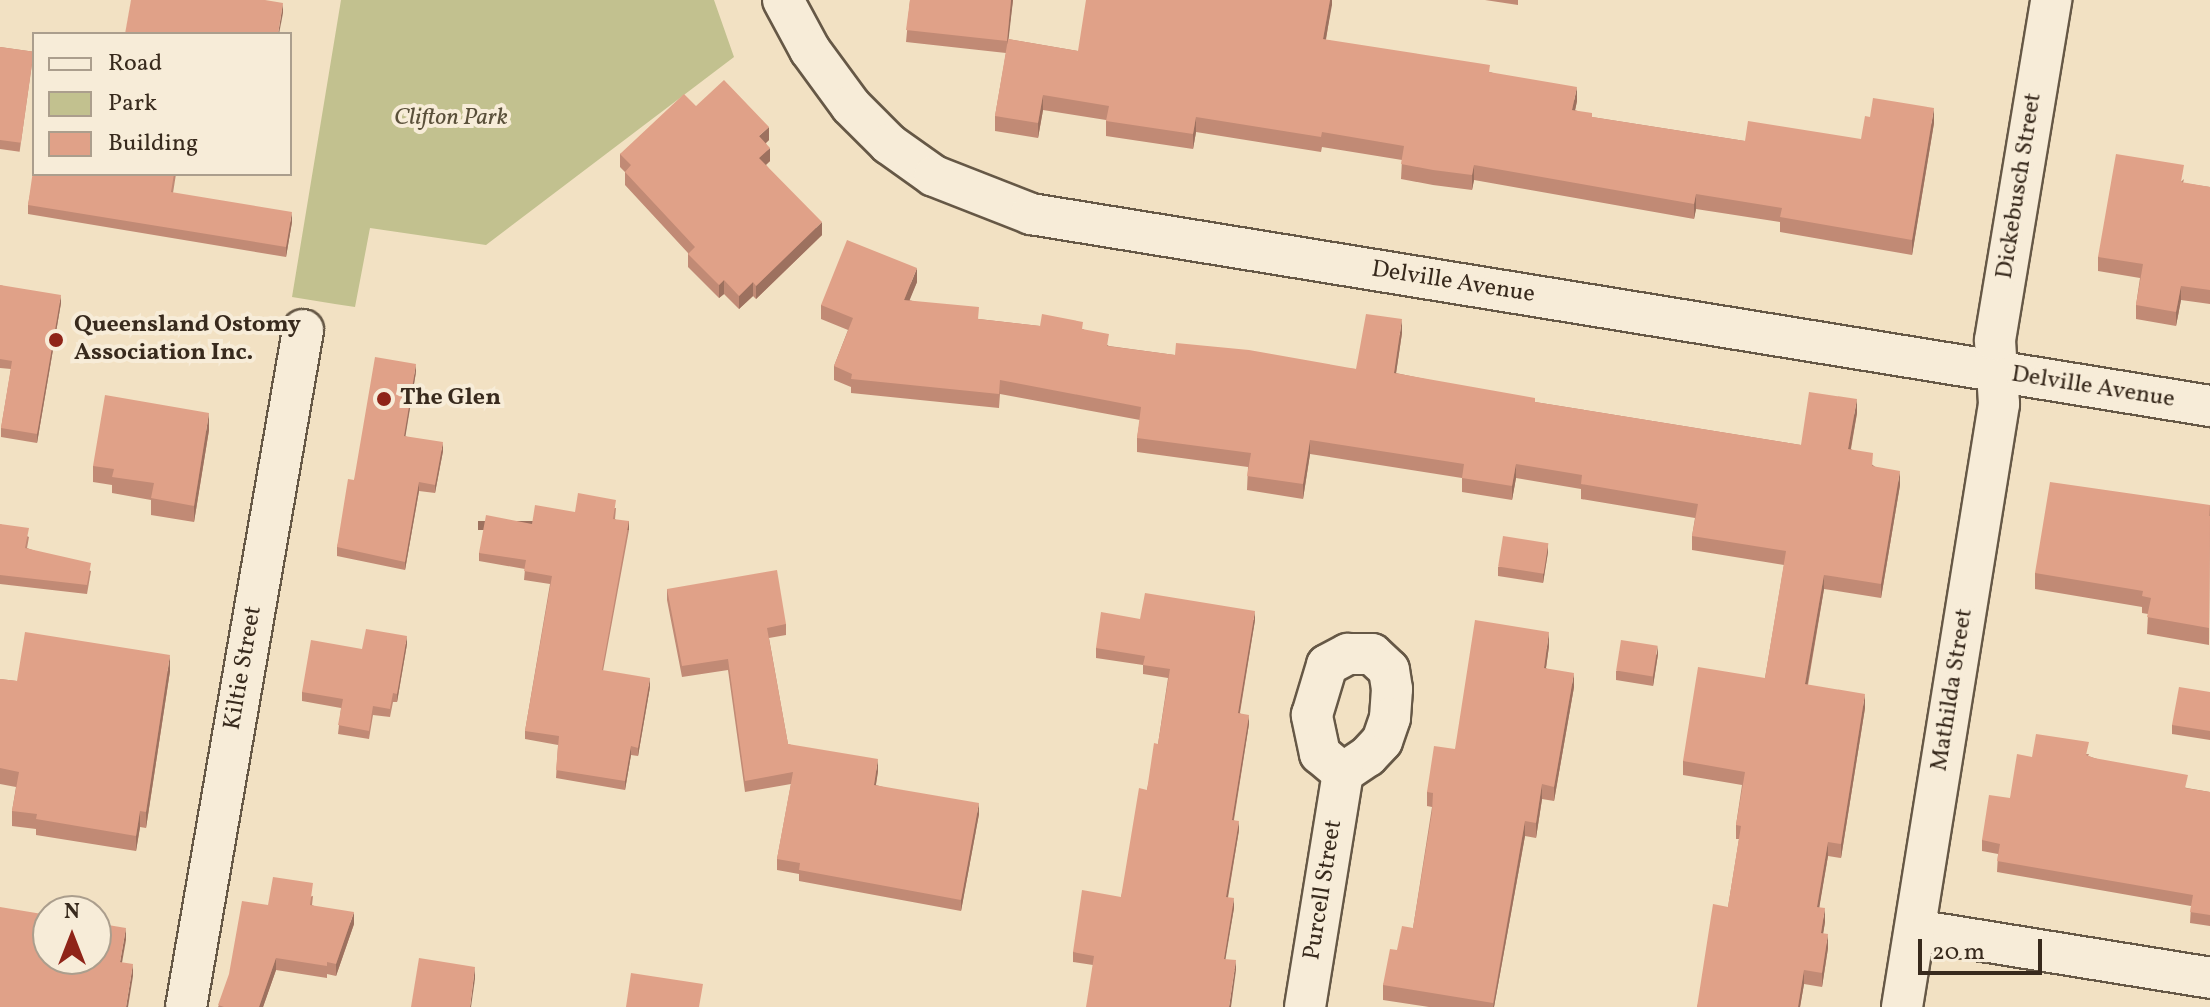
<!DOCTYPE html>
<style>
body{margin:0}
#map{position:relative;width:2210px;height:1007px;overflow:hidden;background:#f2e1c3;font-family:Vollkorn,serif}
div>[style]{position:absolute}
.green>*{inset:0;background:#c2c18f}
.roads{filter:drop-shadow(2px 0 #665846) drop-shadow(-2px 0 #665846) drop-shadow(0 2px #665846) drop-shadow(0 -2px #665846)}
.minor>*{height:40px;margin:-20px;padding:0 20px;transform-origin:20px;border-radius:20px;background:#f7ecd8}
.wall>*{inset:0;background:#c18a75;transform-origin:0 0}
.shaded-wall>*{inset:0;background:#9d715f;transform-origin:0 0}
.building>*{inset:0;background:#e0a188;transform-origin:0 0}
.dots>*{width:22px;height:22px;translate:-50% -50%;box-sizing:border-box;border:4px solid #f7ecd8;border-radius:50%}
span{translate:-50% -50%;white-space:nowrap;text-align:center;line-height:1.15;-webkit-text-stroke:8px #f7ecd8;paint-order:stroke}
.park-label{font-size:24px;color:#5a503a;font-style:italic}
.street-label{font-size:24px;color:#382a1d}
.poi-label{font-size:24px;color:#382a1d;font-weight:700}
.left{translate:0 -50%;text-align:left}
.legend{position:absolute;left:32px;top:32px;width:260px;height:144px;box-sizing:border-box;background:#f7ecd8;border:2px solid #ab9e8d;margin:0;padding:10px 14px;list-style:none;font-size:24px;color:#382a1d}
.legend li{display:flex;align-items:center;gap:16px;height:40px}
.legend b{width:40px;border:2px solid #ab9e8d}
.north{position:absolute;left:32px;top:895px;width:80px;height:80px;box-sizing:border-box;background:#f7ecd8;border:2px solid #ab9e8d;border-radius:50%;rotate:0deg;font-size:22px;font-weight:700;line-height:32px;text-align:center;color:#382a1d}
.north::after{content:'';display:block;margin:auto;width:28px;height:36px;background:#8f2418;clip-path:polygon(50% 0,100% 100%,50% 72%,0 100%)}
.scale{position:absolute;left:1918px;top:939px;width:124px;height:36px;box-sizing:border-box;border:4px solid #382a1d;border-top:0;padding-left:10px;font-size:24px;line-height:28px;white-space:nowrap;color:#382a1d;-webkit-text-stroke:6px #f7ecd8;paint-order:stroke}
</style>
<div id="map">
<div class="green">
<div style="clip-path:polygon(341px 0,714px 0,734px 57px,486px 245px,370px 228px,355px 307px,335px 304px,292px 297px)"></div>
</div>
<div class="roads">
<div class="minor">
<div style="left:783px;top:0;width:57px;rotate:61.6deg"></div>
<div style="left:810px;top:50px;width:69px;rotate:53.8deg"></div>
<div style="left:851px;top:106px;width:54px;rotate:45deg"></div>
<div style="left:889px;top:144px;width:55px;rotate:35.4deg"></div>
<div style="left:934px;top:176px;width:104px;rotate:21.4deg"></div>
<div style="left:1031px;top:214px;width:1195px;rotate:9.25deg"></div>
<div style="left:1348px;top:654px;width:24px"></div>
<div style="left:1372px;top:654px;width:23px;rotate:43deg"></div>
<div style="left:1389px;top:670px;width:19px;rotate:81deg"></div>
<div style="left:1392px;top:689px;width:29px;rotate:94deg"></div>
<div style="left:1390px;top:718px;width:24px;rotate:109deg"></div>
<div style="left:1382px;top:741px;width:21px;rotate:133deg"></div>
<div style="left:1368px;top:756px;width:30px;rotate:146deg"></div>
<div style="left:1343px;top:773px;width:30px;rotate:-140deg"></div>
<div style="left:1320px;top:754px;width:40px;rotate:-102deg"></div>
<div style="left:1312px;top:715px;width:52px;rotate:-73.3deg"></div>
<div style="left:1327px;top:665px;width:24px;rotate:-28deg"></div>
<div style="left:1915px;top:930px;width:299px;rotate:9.2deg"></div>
<div style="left:186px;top:1007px;width:687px;rotate:-80.19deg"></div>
<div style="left:1305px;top:1007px;width:237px;rotate:-80.8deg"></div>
<div style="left:1902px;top:1007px;width:611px;rotate:-80.86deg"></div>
<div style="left:1999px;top:404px;width:64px;rotate:-93.6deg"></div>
<div style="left:1995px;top:340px;width:345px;rotate:-80.6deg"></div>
</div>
</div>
<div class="wall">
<div style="clip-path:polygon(910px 0,1013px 0,1008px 39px,1078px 51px,1332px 0,1326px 40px,1490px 72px,1577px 101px,1575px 110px,1592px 117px,1745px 141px,1861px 139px,1934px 123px,1912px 255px,1780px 232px,1780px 222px,1696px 209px,1694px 219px,1474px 180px,1472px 190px,1433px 185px,1401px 179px,1402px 160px,1322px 147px,1321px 152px,1196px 132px,1193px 149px,1106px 136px,1106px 120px,1043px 110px,1038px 138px,995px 131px,995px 116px,1006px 53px,906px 42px)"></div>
<div style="clip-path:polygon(1485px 0,1518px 0,1518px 5px)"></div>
<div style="left:0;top:47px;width:34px;height:101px;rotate:8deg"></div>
<div style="clip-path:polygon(696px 106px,769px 140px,766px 143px,770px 161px,766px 165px,822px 235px,756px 299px,753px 296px,739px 309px,724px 294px,719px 298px,688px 267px,688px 253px,625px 185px,625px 172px,620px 167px,620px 154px)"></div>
<div style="clip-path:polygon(34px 174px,176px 174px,173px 193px,292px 222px,286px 257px,28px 214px,28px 205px)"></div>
<div style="clip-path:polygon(2184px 179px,2183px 183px,2210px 187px,2210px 304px,2181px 300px,2176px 326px,2136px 319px,2136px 305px,2140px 278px,2098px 271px,2098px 257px)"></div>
<div style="clip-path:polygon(917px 282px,909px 300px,979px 319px,1040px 326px,1083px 329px,1109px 346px,1175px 355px,1356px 369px,1402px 333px,1396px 373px,1535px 402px,1801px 445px,1857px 413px,1851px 449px,1900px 485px,1881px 598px,1824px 589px,1808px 685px,1865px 708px,1841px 858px,1828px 856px,1819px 907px,1825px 922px,1823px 933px,1828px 948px,1822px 987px,1804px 984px,1800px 1007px,1697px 1007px,1728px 907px,1739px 839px,1736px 839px,1736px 825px,1742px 785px,1683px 775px,1683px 761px,1765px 678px,1784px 565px,1692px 550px,1692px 536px,1695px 518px,1581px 499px,1581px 489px,1516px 478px,1512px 500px,1462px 492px,1462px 478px,1310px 454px,1303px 499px,1247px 490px,1248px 467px,1137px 452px,1137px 438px,1140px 420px,1000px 394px,999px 408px,851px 393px,851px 387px,834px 380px,834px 366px,848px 330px,821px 319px,821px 305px)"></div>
<div style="clip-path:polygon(0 285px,61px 303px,37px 443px,1px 437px,1px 428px,11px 369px,0 368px)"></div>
<div style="clip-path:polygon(416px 372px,405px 436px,443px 451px,435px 493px,419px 491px,405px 570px,337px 556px,337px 547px,354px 480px)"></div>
<div style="clip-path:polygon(209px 430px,194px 522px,151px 515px,151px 500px,112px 493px,112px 485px,93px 482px,93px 466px)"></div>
<div style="clip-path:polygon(2210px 505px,2209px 645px,2147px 634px,2148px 614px,2142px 613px,2142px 607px,2035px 589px,2035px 573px)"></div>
<div style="clip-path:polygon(616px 508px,615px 519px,629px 530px,603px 671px,650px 687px,638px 756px,631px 755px,625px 790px,556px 778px,558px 745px,525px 739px,525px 731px,550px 584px,524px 580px,525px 569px,479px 561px,479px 553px,532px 524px,575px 512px)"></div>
<div style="clip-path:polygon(0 524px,29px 537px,27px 548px,91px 571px,87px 594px,0 584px)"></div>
<div style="clip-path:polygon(1548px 552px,1543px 583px,1498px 576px,1498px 567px)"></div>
<div style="clip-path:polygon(667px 589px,786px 624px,786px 635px,769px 638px,788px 744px,878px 771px,876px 785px,979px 814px,961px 911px,799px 881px,799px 874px,777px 870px,777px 859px,791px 784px,745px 792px,728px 670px,682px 677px,667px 600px)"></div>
<div style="clip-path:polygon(1140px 619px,1255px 620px,1240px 713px,1249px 724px,1234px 820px,1239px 830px,1228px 898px,1234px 908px,1225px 959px,1236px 970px,1093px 965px,1073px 962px,1073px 952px,1121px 897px,1158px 744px,1168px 678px,1143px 674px,1143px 665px,1096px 658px,1096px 648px)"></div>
<div style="clip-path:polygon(407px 644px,397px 702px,393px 702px,390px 717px,373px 715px,369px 739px,338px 734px,341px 708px,302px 701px,302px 692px,362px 649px)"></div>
<div style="clip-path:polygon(1549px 646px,1546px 668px,1574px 687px,1554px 801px,1542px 799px,1536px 838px,1525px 836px,1494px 1007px,1429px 1007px,1383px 1000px,1383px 985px,1397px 950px,1413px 928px,1432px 807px,1427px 806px,1427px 792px,1455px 749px)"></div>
<div style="clip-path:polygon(1658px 654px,1653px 686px,1616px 680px,1616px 671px)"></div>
<div style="clip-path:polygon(170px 671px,146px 828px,140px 827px,136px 851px,36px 835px,36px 829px,12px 826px,12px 811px,16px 787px,0 784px,0 679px,17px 681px)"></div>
<div style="clip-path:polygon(2210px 692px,2210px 740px,2172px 734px,2172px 725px)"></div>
<div style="clip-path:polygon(2089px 754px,2088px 756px,2187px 788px,2210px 792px,2210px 926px,2190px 923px,2191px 906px,1997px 872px,1998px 854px,1982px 851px,1982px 840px,2010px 798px,2032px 757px)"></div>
<div style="clip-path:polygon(313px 896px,312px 905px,354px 924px,336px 976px,327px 974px,327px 978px,276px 970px,263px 1007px,218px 1007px,268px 905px)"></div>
</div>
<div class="shaded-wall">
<div style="clip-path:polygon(1011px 0,1013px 0,1007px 53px,1007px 41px)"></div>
<div style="clip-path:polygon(1330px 0,1332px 0,1332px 5px,1323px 54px,1323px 39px)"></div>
<div style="clip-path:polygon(283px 3px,283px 13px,279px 34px,278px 34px)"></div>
<div style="clip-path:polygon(1577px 87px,1577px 101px,1572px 125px,1572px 110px)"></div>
<div style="clip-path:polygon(1043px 95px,1043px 110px,1038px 138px,1038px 123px)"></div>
<div style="clip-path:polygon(1934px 108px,1934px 123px,1912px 255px,1912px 240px)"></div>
<div style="clip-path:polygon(1196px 117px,1196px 132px,1193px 149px,1193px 134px)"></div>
<div style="clip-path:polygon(769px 127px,769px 140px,759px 149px,759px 136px)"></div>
<div style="clip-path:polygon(770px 148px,770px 161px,759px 171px,759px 158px)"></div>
<div style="clip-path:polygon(1474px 165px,1474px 180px,1472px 190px,1472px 175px)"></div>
<div style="clip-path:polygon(1696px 194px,1696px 209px,1694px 219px,1694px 204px)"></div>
<div style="clip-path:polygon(292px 212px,292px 222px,286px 257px,286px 247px)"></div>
<div style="clip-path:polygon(822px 222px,822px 235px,756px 299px,756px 286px)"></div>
<div style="clip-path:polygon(917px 268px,917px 282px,904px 314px,904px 300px)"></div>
<div style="clip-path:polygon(724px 280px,724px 294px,719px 298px,719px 285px)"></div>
<div style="clip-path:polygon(753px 282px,753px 296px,739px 309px,739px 296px)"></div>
<div style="clip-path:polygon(2181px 286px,2181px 300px,2176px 326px,2176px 312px)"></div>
<div style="clip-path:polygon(61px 295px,61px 303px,37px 443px,37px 434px)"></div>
<div style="clip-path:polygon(1402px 319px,1402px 333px,1394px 387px,1394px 373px)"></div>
<div style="clip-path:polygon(416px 364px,416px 372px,404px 445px,404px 436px)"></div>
<div style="clip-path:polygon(1857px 399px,1857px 413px,1848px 463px,1848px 449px)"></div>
<div style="clip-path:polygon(209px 413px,209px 430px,194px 522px,194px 506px)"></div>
<div style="clip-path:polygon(1310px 440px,1310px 454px,1303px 499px,1303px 484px)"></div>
<div style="clip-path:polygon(443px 442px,443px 451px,435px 493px,435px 485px)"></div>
<div style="clip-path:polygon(1516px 464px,1516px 478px,1512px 500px,1512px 486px)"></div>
<div style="clip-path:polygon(1900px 471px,1900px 485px,1881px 598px,1881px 584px)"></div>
<div style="clip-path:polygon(419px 482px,419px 491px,405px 570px,405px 562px)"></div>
<div style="left:629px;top:521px;width:9px;height:151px;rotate:90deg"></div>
<div style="clip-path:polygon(1548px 543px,1548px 552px,1543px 583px,1543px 574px)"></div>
<div style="clip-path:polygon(1824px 575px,1824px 589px,1805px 698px,1805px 684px)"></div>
<div style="clip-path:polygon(1255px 611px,1255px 620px,1238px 722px,1238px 713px)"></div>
<div style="clip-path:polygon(1549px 632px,1549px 646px,1544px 682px,1544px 668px)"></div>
<div style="clip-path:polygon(407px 636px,407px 644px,397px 702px,397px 694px)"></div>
<div style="clip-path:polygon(1658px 646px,1658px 654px,1653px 686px,1653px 677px)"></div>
<div style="clip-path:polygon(170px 655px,170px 671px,146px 828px,146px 812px)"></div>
<div style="clip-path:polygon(1574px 673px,1574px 687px,1554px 801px,1554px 787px)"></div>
<div style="clip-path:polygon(650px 678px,650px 687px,638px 756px,638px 748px)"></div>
<div style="clip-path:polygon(1865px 694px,1865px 708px,1841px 858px,1841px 844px)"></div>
<div style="clip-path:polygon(1249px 715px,1249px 724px,1232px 829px,1232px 820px)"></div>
<div style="clip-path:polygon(631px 746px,631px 755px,625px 790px,625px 781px)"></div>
<div style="clip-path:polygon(878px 759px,878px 771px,874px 796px,874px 785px)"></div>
<div style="clip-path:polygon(1542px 784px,1542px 799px,1536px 838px,1536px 823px)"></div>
<div style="clip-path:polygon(979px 803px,979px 814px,961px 911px,961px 900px)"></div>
<div style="clip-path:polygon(140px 811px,140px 827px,136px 851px,136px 836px)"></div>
<div style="clip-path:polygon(1239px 821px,1239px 830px,1226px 907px,1226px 897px)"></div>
<div style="clip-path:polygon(1525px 821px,1525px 836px,1494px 1007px,1493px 1007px)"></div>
<div style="clip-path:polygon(1828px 842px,1828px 856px,1817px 921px,1817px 907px)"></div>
<div style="clip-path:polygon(1234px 898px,1234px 908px,1224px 968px,1224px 959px)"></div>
<div style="clip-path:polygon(1825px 908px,1825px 922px,1821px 947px,1821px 933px)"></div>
<div style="clip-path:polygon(354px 912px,354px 924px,336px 976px,336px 964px)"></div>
<div style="clip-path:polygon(126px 928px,126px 940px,120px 974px,120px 962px)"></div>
<div style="clip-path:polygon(1828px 934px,1828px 948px,1822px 987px,1822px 973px)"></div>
<div style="clip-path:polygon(276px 958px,276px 970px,263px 1007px,259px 1007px)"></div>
<div style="clip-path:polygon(1236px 960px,1236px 970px,1231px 1007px,1229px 1007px)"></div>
<div style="clip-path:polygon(133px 964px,133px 976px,128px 1007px,126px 1007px)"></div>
<div style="clip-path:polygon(475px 967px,475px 979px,471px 1007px,470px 1007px)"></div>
<div style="clip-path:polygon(1804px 970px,1804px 984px,1800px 1007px,1798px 1007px)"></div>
</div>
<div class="building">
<div style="clip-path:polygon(131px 0,265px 0,283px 3px,278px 34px,125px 34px)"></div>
<div style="clip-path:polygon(910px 0,1011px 0,1007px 41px,906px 30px)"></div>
<div style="clip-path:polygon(1086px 0,1330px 0,1323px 39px,1490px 65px,1489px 72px,1577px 87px,1572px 110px,1592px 113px,1592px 117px,1745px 141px,1748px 121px,1861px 139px,1865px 116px,1870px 117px,1873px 98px,1934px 108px,1912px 240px,1780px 217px,1782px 208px,1696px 194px,1694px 204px,1474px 165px,1472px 175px,1433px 170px,1401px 164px,1404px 146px,1322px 132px,1321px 137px,1196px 117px,1193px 134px,1106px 121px,1109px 106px,1043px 95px,1038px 123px,995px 116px,1008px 39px,1078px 51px)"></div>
<div style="left:0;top:47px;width:34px;height:92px;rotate:8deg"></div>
<div style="clip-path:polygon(724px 80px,769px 127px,759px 136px,770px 148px,759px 158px,822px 222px,756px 286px,753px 282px,739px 296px,724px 280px,719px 285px,688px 254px,695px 247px,625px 172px,631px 165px,620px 154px,684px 94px,696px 106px)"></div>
<div style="clip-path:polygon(2116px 154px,2184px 165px,2181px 182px,2210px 187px,2210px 290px,2181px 286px,2176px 312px,2136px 305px,2143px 264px,2098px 257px)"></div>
<div style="clip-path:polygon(34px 164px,34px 174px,174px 174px,171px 192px,292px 212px,286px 247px,28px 205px)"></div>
<div style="clip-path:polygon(847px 240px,917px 268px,904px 300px,979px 307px,978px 319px,1040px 326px,1042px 314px,1083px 322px,1082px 329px,1109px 334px,1107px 346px,1175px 355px,1176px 343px,1249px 350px,1356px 369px,1366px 314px,1402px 319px,1394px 373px,1535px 398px,1535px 402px,1801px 445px,1809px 392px,1857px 399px,1848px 449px,1873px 453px,1872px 466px,1900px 471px,1881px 584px,1824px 575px,1805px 684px,1865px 694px,1841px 844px,1828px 842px,1817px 907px,1825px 908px,1821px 933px,1828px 934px,1822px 973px,1804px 970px,1798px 1007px,1697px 1007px,1713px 904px,1728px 907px,1741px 826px,1736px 825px,1745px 772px,1683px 761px,1698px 667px,1765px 678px,1786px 551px,1692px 536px,1698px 504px,1581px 484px,1582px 475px,1516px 464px,1512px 486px,1462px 478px,1464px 464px,1310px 440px,1303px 484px,1247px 476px,1251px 453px,1137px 438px,1141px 407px,1000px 380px,999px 394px,851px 379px,852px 374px,834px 366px,853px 318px,821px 305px)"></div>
<div style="clip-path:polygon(0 285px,61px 295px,37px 434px,1px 428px,12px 361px,0 359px)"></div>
<div style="clip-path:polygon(375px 357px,416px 364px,404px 436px,443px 442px,435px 485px,419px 482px,405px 562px,337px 547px,348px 479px,354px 480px)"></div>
<div style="clip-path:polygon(105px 395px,209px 413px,194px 506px,151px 498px,154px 483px,112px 477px,114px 469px,93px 466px)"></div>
<div style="clip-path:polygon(2050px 482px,2210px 505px,2209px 516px,2210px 516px,2209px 628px,2147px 617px,2151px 598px,2142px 596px,2143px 591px,2035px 573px)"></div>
<div style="clip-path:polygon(578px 493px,616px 500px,613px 519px,629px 521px,602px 670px,650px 678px,638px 748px,631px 746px,625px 781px,556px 770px,559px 736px,525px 731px,552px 576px,524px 571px,526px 560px,479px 553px,486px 515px,532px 524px,535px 505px,575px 512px)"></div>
<div style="clip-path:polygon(0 524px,29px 528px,25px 548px,91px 563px,87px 585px,0 575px)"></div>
<div style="left:1503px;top:536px;width:46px;height:31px;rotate:9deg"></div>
<div style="clip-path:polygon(777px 570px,786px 624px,767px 628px,788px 744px,878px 759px,874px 785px,979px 803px,961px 900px,799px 870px,800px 863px,777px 859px,793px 772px,745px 781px,728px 659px,682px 666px,667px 589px)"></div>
<div style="clip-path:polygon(1145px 593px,1255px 611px,1238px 713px,1249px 715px,1232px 820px,1239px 821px,1226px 897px,1234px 898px,1224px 959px,1236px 960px,1229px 1007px,1086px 1007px,1094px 956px,1073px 952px,1082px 890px,1121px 897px,1139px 788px,1147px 790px,1154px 743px,1158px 744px,1170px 669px,1143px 665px,1145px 656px,1096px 648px,1101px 612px,1140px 619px)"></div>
<div style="clip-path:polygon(1475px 620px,1549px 632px,1544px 668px,1574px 673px,1554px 787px,1542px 784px,1536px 823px,1525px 821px,1493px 1003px,1383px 985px,1390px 949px,1397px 950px,1402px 926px,1413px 928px,1432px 812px,1433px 793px,1427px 792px,1434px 746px,1455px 749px)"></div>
<div style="clip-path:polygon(366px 629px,407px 636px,397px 694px,393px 693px,390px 709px,373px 706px,369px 731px,338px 725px,343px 699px,302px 692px,311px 640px,362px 649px)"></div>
<div style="clip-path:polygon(25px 632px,170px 655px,146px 812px,140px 811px,136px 836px,36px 819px,37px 814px,12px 811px,19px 772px,0 768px,0 679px,17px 681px)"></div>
<div style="left:1621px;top:640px;width:37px;height:31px;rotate:9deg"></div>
<div style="clip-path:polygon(2179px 687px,2210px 692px,2210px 731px,2172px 725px)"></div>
<div style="clip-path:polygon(2036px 734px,2089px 742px,2086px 755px,2094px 758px,2188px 775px,2185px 788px,2210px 792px,2210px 915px,2190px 912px,2193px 895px,1997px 861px,2000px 844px,1982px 840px,1989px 795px,2010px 798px,2017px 754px,2032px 757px)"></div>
<div style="clip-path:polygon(273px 877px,313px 883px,310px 905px,354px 912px,336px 964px,327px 962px,327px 966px,276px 958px,259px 1007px,224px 1007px,218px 1005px,229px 974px,242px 901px,268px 905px)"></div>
<div style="clip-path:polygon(0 907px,48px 915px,48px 959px,96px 959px,96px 923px,126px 928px,120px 962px,133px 964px,126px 1007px,0 1007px)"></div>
<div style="clip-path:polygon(419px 958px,475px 967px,470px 1007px,411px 1007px)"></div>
<div style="clip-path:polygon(631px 973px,703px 984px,699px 1007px,626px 1007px)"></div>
</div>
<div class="dots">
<div style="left:56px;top:340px;background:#8f2418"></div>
<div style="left:384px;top:399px;background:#8f2418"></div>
</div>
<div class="park-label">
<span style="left:451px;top:119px">Clifton Park</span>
</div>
<div class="street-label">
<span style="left:2020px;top:186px;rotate:-81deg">Dickebusch Street</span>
<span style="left:1453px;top:283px;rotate:9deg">Delville Avenue</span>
<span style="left:2093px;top:388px;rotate:9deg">Delville Avenue</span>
<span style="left:244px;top:668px;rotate:-80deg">Kiltie Street</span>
<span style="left:1953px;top:690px;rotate:-81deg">Mathilda Street</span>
<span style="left:1324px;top:890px;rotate:-81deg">Purcell Street</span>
</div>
<div class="poi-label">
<span class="left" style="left:74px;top:340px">Queensland Ostomy<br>Association Inc.</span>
<span class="left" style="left:400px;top:399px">The Glen</span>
</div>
<ul class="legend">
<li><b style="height:10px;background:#f7ecd8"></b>Road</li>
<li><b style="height:22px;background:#c2c18f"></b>Park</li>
<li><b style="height:22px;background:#e0a188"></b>Building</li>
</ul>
<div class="north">N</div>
<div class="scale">20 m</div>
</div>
